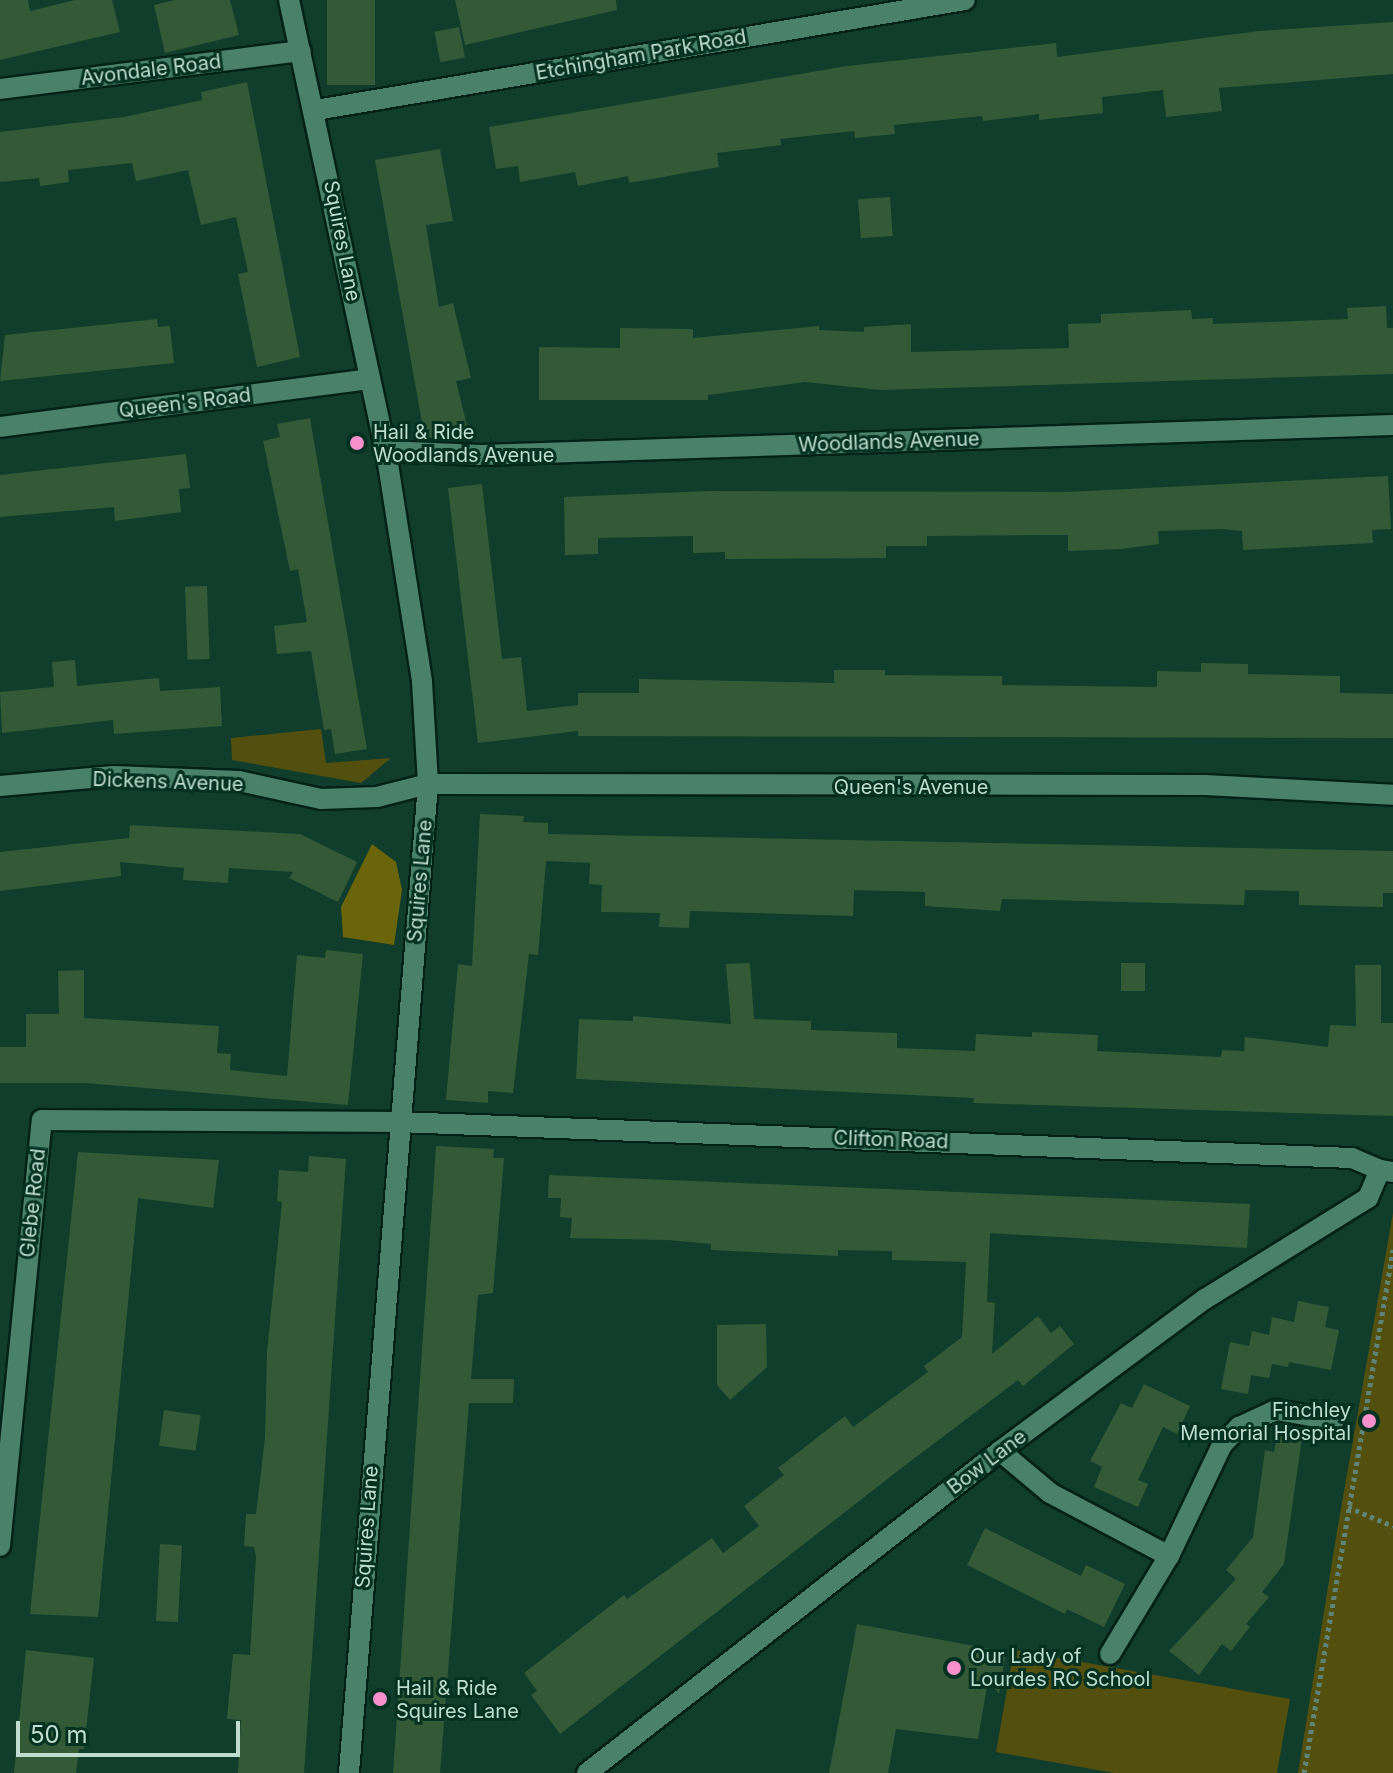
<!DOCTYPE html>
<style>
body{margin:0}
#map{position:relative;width:1393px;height:1773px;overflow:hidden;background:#103d2c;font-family:Inter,sans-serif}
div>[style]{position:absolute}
.green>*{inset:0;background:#534f0f}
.forest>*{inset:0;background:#6a640b}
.building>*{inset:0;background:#345936;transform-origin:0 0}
.path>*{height:5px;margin-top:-2.5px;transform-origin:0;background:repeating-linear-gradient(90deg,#5f8475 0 4px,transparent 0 8px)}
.roads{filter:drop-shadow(2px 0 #032116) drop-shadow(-2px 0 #032116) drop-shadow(0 2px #032116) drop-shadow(0 -2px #032116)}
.minor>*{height:20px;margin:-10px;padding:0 10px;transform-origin:10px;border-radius:10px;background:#49816a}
.dots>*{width:22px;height:22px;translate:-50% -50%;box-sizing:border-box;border:4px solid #033223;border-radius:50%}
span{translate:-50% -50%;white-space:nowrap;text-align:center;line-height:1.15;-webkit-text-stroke:6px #033223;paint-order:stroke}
.street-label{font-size:20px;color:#c0dccf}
.poi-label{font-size:20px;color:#c0dccf}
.left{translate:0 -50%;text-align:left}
.right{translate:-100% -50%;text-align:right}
.scale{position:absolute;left:16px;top:1721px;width:224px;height:36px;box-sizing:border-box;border:4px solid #c0dccf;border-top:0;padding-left:10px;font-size:24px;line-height:28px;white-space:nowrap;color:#c0dccf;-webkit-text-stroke:6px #033223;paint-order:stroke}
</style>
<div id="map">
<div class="green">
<div style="clip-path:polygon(321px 729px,326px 763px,391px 758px,361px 783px,232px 760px,231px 738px)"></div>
<div style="clip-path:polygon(1393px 1213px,1393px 1773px,1298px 1773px,1336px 1537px)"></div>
<div style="clip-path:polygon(1014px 1650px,1290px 1699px,1277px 1773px,1114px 1773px,996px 1752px)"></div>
</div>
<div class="forest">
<div style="clip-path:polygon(372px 844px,396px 862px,402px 890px,394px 945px,343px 937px,341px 907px)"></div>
</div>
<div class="building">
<div style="clip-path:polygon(0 0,28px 0,30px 11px,75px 0,112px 0,120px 32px,0 60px)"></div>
<div style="clip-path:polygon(175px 0,230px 0,239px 35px,165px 53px,154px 5px)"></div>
<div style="left:327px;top:0;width:48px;height:85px"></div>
<div style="clip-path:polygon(455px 0,616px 0,617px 10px,465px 45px)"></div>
<div style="clip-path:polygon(1393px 22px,1393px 74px,1219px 88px,1222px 111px,1166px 117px,1163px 90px,1102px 97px,1103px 113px,1039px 120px,1039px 114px,983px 121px,982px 116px,894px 125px,895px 134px,855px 138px,854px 131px,780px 139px,781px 145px,717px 153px,719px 167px,629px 183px,628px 176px,578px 186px,575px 172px,520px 182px,518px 166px,496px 169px,489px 127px,847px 66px,1056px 43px,1057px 57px,1259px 31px)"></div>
<div style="left:459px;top:27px;width:31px;height:25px;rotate:79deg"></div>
<div style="clip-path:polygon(247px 82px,300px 357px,257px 367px,238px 274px,248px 272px,236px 217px,201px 225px,188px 170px,136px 181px,132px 163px,68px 170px,69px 182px,40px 186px,39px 178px,0 182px,0 132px,124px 117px,202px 100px,201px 92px)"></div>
<div style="clip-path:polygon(440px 149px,453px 221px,426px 225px,439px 307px,453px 303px,471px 378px,456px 381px,468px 430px,425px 439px,375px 160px)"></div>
<div style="left:890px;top:197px;width:39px;height:32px;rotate:86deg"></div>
<div style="clip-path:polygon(1386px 306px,1387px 328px,1393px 328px,1393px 374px,881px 390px,805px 382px,708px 395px,708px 400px,539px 400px,539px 347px,620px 348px,620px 328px,693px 329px,693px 338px,819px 326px,819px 330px,864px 332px,864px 327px,911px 324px,911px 352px,1069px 348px,1068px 324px,1101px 323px,1101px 314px,1191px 310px,1192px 319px,1213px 318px,1213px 324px,1270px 322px,1348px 319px,1347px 308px)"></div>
<div style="clip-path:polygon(157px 319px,158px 327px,170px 326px,174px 363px,0 381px,5px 335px)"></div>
<div style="clip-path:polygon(310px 418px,367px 749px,335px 754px,331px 729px,324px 730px,311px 651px,277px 654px,274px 626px,307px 622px,298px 569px,290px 571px,263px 441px,280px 437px,277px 424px)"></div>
<div style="clip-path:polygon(186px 454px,190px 488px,179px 489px,181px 512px,115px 521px,114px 507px,0 517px,0 475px)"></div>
<div style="clip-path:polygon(1388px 476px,1391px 529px,1372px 530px,1373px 543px,1243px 550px,1242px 531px,1222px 529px,1158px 531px,1159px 544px,1122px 549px,1068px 551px,1068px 535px,927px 536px,927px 546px,886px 546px,886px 558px,725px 559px,725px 552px,693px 553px,693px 536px,598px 538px,598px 554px,565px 555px,564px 497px,710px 491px,1066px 492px)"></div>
<div style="clip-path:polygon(482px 484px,502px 659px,521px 657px,527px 711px,578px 705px,578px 693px,639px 693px,639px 679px,834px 683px,834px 670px,885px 670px,885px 675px,1002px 676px,1002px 685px,1157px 687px,1157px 671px,1201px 672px,1201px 663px,1248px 664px,1248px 674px,1340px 676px,1340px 693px,1393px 694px,1393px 738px,578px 736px,578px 731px,478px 743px,448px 488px)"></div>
<div style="left:207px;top:586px;width:73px;height:22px;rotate:88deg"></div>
<div style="clip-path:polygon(75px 660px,77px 686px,159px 678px,160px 691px,220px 687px,222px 726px,114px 734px,113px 720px,2px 733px,0 692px,54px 687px,52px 662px)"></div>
<div style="clip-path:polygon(480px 814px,524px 816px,523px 822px,548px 823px,548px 834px,1393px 851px,1393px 893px,1383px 893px,1383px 907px,1299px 905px,1299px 891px,1245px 890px,1244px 905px,1002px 899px,1000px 911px,925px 906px,925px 892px,854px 890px,853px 916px,690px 911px,689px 928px,659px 927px,660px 913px,601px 912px,602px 885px,589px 884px,590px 863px,546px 861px,538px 955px,529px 954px,513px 1093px,488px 1091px,488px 1103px,446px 1100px,458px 964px,472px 966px)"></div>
<div style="clip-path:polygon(130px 825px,300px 834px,357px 862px,338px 902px,289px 878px,293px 872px,229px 868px,228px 883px,183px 880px,184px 868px,120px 862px,121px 876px,0 891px,0 852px,129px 838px)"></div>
<div style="clip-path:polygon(326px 950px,363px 954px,348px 1105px,85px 1083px,0 1083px,0 1047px,26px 1047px,26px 1014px,59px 1014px,58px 971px,84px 970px,84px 1018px,219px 1026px,217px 1053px,231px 1054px,230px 1070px,287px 1076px,297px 955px,325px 958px)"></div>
<div style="clip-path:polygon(750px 963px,754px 1019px,811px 1021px,811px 1030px,897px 1033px,897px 1048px,975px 1051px,976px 1034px,1032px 1037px,1032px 1032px,1098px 1035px,1097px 1051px,1221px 1057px,1222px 1050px,1244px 1051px,1245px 1037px,1328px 1047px,1330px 1025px,1356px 1026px,1355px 965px,1381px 965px,1381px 1023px,1393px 1023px,1393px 1116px,973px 1103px,974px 1098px,576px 1079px,579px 1019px,633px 1021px,633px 1016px,731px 1024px,726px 964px)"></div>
<div style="left:1121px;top:963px;width:24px;height:28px"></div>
<div style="clip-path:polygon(436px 1146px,494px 1149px,493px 1158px,504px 1158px,493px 1293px,478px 1295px,471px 1379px,514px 1379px,513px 1403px,469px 1403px,440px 1773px,393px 1773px)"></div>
<div style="clip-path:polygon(78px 1152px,219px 1160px,213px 1208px,138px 1198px,98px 1617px,30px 1614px)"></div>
<div style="clip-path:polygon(309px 1156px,346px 1159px,304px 1773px,238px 1773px,241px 1720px,227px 1719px,233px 1654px,250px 1655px,256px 1557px,254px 1547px,244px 1546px,246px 1514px,256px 1514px,265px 1438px,267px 1352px,282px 1202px,277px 1201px,279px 1170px,308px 1172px)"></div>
<div style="clip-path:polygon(549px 1175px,1250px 1204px,1247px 1248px,990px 1233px,987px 1302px,995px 1303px,992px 1354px,1038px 1316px,1051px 1333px,1060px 1326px,1074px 1344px,1023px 1386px,1018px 1380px,899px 1470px,560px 1734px,531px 1695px,537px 1691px,524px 1673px,624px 1595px,627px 1599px,712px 1538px,723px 1553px,759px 1526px,744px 1506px,784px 1475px,778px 1468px,845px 1416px,853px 1427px,928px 1372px,924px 1366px,962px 1337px,966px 1262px,892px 1260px,892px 1251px,838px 1250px,838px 1256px,711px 1250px,711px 1244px,668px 1240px,570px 1238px,572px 1218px,560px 1217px,561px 1198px,548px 1198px)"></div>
<div style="clip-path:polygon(1298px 1301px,1329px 1307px,1325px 1327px,1339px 1330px,1331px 1370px,1289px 1362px,1288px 1367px,1272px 1364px,1269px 1378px,1251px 1375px,1248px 1394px,1221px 1389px,1230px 1342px,1249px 1346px,1252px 1331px,1269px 1335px,1272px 1317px,1294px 1322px)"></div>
<div style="clip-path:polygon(766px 1324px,767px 1367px,730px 1400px,717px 1385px,717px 1325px)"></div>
<div style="clip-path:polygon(1144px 1384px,1190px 1406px,1177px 1434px,1163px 1427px,1138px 1480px,1148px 1484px,1138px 1507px,1094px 1487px,1102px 1467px,1090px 1461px,1121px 1403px,1132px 1408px)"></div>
<div style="left:164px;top:1410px;width:37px;height:36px;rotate:8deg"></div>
<div style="clip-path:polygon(1277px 1435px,1302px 1438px,1284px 1564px,1262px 1592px,1269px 1597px,1246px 1624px,1250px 1627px,1231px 1651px,1222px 1644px,1199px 1675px,1169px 1651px,1236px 1579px,1226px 1570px,1253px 1537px,1265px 1450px,1274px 1452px)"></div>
<div style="clip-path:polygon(985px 1528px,1081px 1576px,1086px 1565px,1125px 1584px,1104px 1627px,1067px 1609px,1065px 1614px,967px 1565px)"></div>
<div style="left:160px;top:1544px;width:22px;height:77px;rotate:3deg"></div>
<div style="clip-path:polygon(857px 1624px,1006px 1652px,999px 1694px,988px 1680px,978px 1739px,896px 1729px,888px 1773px,829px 1773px)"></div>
<div style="clip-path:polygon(26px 1650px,94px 1658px,84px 1749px,79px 1749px,76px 1773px,14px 1773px)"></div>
</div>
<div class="path">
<div style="left:1348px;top:1507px;width:49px;rotate:22.9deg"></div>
<div style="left:1304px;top:1773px;width:531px;rotate:-80.34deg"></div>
</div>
<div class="roads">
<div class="minor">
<div style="left:289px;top:0;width:461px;rotate:77.9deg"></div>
<div style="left:386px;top:451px;width:234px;rotate:81.1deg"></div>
<div style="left:422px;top:682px;width:102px;rotate:86.6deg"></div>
<div style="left:428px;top:784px;width:992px;rotate:94.57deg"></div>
<div style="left:0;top:89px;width:303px;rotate:-7.2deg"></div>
<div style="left:316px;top:110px;width:658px;rotate:-9.62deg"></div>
<div style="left:0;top:427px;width:372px;rotate:-7.4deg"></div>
<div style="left:386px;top:451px;width:95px;rotate:2.4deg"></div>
<div style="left:481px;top:455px;width:912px;rotate:-1.88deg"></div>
<div style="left:0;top:786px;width:114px;rotate:-5deg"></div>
<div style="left:114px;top:776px;width:125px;rotate:2.3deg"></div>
<div style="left:239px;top:781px;width:84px;rotate:12.4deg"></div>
<div style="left:321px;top:799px;width:56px;rotate:-2deg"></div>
<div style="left:377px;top:797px;width:53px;rotate:-14.3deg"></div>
<div style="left:428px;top:784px;width:777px;rotate:0.07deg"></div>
<div style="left:1205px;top:785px;width:188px;rotate:3deg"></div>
<div style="left:1000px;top:1451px;width:65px;rotate:40deg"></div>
<div style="left:1050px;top:1493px;width:135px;rotate:27.9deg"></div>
<div style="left:1169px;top:1556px;width:123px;rotate:-64.5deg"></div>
<div style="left:1222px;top:1445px;width:25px;rotate:-47deg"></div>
<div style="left:1239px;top:1427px;width:41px;rotate:-24.7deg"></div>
<div style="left:1276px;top:1410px;width:59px;rotate:9.8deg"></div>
<div style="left:0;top:1546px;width:428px;rotate:-84.4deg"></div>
<div style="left:42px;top:1120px;width:356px;rotate:0.3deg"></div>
<div style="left:398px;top:1122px;width:955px;rotate:2.16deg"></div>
<div style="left:1352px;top:1158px;width:30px;rotate:23deg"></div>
<div style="left:1110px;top:1654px;width:114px;rotate:-59deg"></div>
<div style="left:587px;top:1773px;width:524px;rotate:-37.94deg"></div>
<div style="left:1000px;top:1451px;width:255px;rotate:-36.6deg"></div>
<div style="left:1205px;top:1299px;width:192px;rotate:-31.8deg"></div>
<div style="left:1368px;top:1198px;width:30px;rotate:-67deg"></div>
<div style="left:1380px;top:1170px;width:12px;rotate:9deg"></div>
</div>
</div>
<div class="dots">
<div style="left:357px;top:443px;background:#f890cc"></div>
<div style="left:1369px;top:1421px;background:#f890cc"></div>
<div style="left:954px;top:1668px;background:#f890cc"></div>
<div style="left:380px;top:1699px;background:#f890cc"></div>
</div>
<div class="street-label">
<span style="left:641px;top:55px;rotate:-10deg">Etchingham Park Road</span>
<span style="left:151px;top:70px;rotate:-7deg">Avondale Road</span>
<span style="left:342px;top:241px;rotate:79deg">Squires Lane</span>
<span style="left:185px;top:403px;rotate:-7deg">Queen's Road</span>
<span style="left:889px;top:442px;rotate:-2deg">Woodlands Avenue</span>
<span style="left:168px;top:782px;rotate:2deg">Dickens Avenue</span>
<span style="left:911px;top:787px">Queen's Avenue</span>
<span style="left:420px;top:881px;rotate:-85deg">Squires Lane</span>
<span style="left:891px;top:1140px;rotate:2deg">Clifton Road</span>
<span style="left:33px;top:1203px;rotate:-84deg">Glebe Road</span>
<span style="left:987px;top:1462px;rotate:-37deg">Bow Lane</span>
<span style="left:367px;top:1527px;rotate:-86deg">Squires Lane</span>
</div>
<div class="poi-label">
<span class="left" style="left:373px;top:444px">Hail &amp; Ride<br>Woodlands Avenue</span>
<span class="right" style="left:1351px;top:1422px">Finchley<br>Memorial Hospital</span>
<span class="left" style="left:970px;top:1668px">Our Lady of<br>Lourdes RC School</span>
<span class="left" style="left:396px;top:1700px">Hail &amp; Ride<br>Squires Lane</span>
</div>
<div class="scale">50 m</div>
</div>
